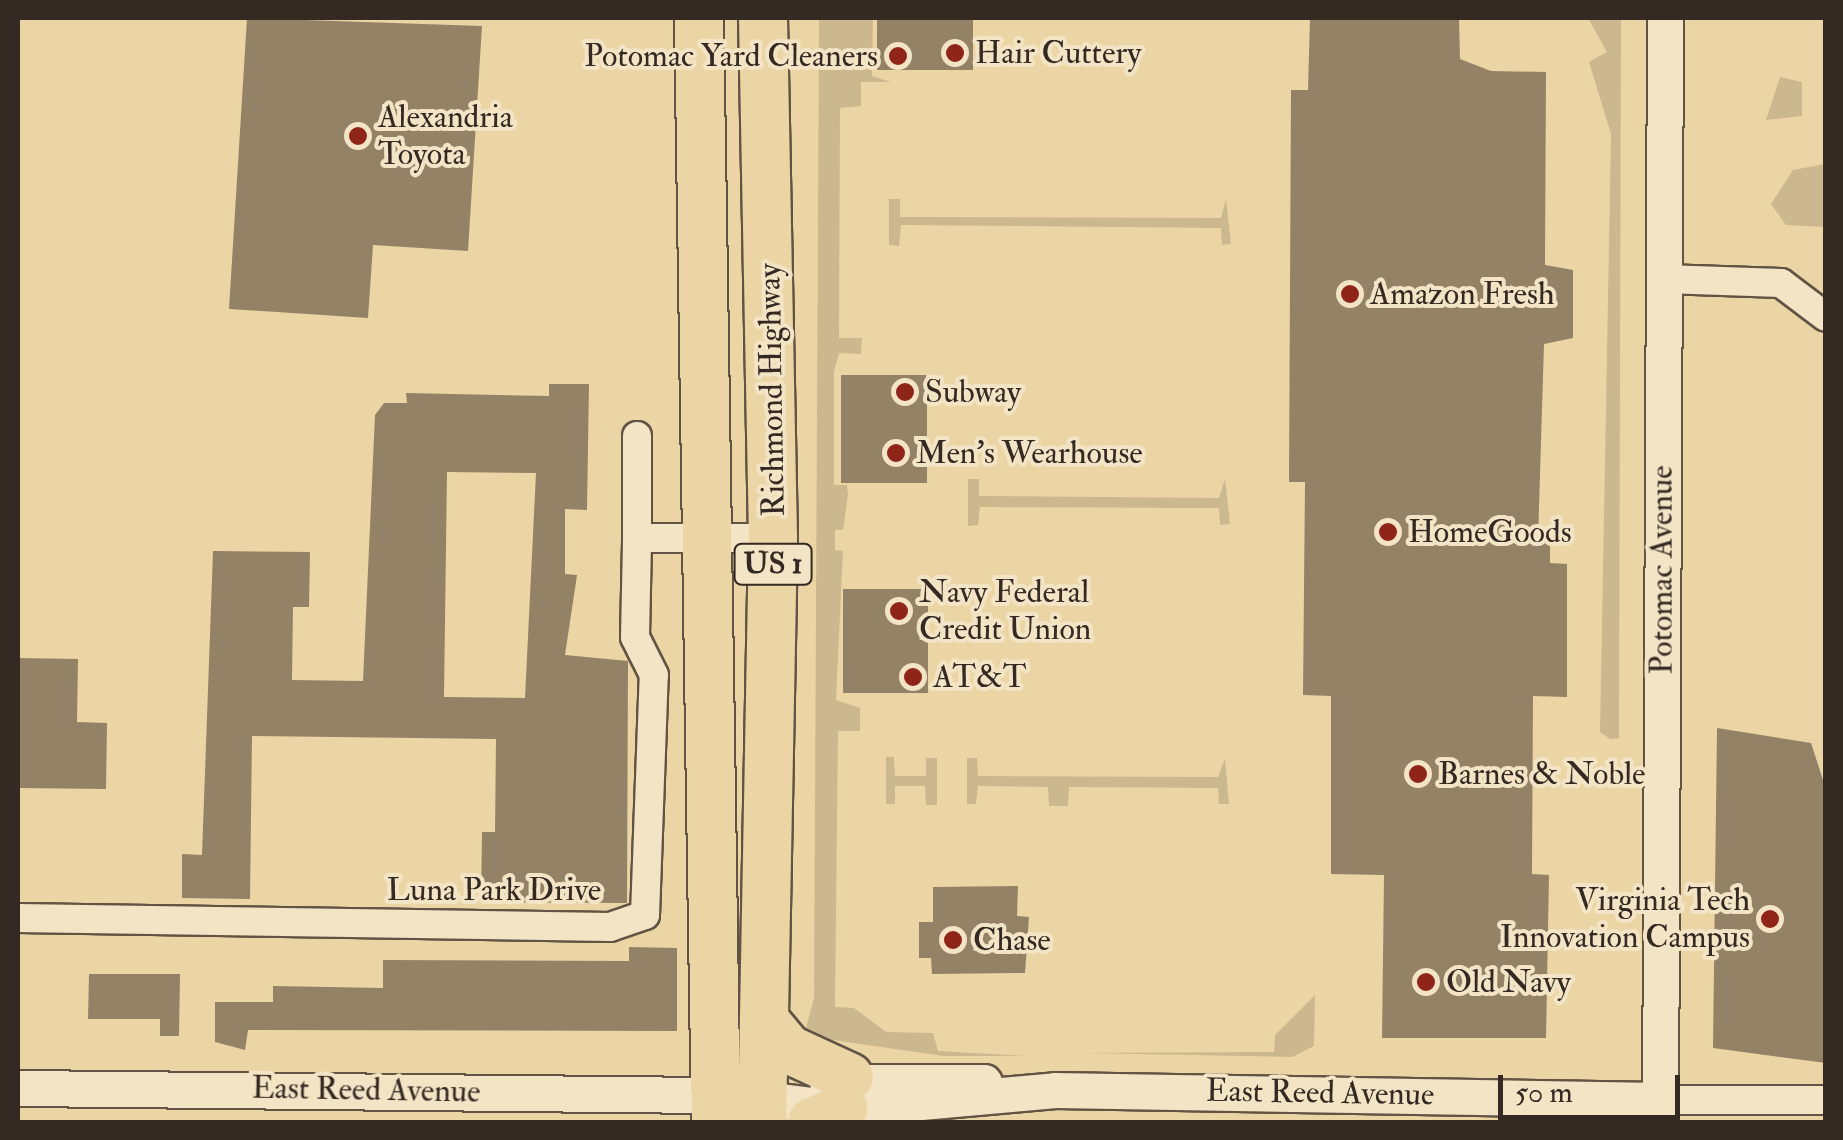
<!DOCTYPE html>
<style>
body{margin:0}
#map{position:relative;width:1843px;height:1140px;overflow:hidden;background:#ebd5a5;font-family:"IM FELL Double Pica",serif}
div>[style]{position:absolute}
.green>*{inset:0;background:#ccb88f}
.building>*{inset:0;background:#948267;transform-origin:0 0}
.roads{filter:drop-shadow(2px 0 #625444) drop-shadow(-2px 0 #625444) drop-shadow(0 2px #625444) drop-shadow(0 -2px #625444)}
.minor>*{height:28px;margin:-14px;padding:0 14px;transform-origin:14px;border-radius:14px;background:#f2e4c4}
.tertiary>*{height:35px;margin:-17.5px;padding:0 17.5px;transform-origin:17.5px;border-radius:17.5px;background:#f2e4c4}
.trunk>*{height:48px;margin:-24px;padding:0 24px;transform-origin:24px;border-radius:24px;background:#ebd5a5}
.dots>*{width:28px;height:28px;translate:-50% -50%;box-sizing:border-box;border:5px solid #f2e4c4;border-radius:50%}
span{translate:-50% -50%;white-space:nowrap;text-align:center;line-height:1.15;-webkit-text-stroke:8px #f2e4c4;paint-order:stroke}
.shield-label span{padding:2px 8px;background:#f2e4c4;border:2px solid;border-radius:8px;-webkit-text-stroke-width:0}
.shield-label{font-size:30px;color:#352923;font-weight:700}
.poi-label{font-size:32px;color:#352923}
.left{translate:0 -50%;text-align:left}
.right{translate:-100% -50%;text-align:right}
.street-label{font-size:32px;color:#352923}
.frame{position:absolute;inset:0;border:20px solid #352923;pointer-events:none}
.scale{position:absolute;left:1498px;top:1075px;width:182px;height:45px;box-sizing:border-box;border:5px solid #352923;border-top:0;padding-left:12px;font-size:30px;line-height:35px;white-space:nowrap;color:#352923;-webkit-text-stroke:8px #f2e4c4;paint-order:stroke}
</style>
<div id="map">
<div class="green">
<div style="clip-path:polygon(873px 18px,872px 76px,891px 82px,861px 82px,861px 106px,840px 108px,839px 338px,862px 338px,861px 354px,839px 353px,834px 372px,834px 485px,847px 485px,848px 495px,843px 530px,835px 530px,835px 550px,843px 551px,836px 700px,860px 708px,860px 731px,838px 731px,835px 1007px,854px 1008px,886px 1032px,933px 1033px,938px 1051px,1026px 1056px,944px 1056px,804px 1036px,814px 998px,819px 19px)"></div>
<div style="clip-path:polygon(1588px 18px,1621px 18px,1619px 738px,1610px 739px,1600px 732px,1611px 134px,1589px 62px,1607px 52px)"></div>
<div style="clip-path:polygon(1780px 77px,1802px 82px,1802px 116px,1766px 120px)"></div>
<div style="clip-path:polygon(1825px 164px,1825px 227px,1786px 225px,1771px 204px,1793px 170px)"></div>
<div style="clip-path:polygon(889px 199px,900px 199px,900px 217px,1221px 218px,1226px 199px,1231px 244px,1222px 245px,1221px 228px,901px 225px,899px 246px,889px 245px)"></div>
<div style="clip-path:polygon(968px 479px,979px 479px,979px 496px,1219px 498px,1225px 479px,1230px 524px,1220px 525px,1219px 508px,980px 507px,978px 525px,968px 526px)"></div>
<div style="clip-path:polygon(886px 757px,894px 757px,895px 776px,926px 776px,926px 758px,937px 758px,937px 805px,926px 805px,925px 786px,895px 786px,895px 804px,886px 804px)"></div>
<div style="clip-path:polygon(967px 758px,977px 758px,978px 776px,1218px 777px,1225px 758px,1229px 804px,1219px 804px,1218px 788px,1069px 787px,1068px 806px,1049px 806px,1048px 787px,978px 786px,976px 804px,967px 804px)"></div>
<div style="clip-path:polygon(1315px 995px,1314px 1046px,1292px 1057px,1083px 1053px,1274px 1052px,1275px 1035px)"></div>
</div>
<div class="building">
<div style="clip-path:polygon(247px 18px,482px 26px,468px 251px,373px 245px,368px 318px,229px 309px)"></div>
<div style="left:877px;top:18px;width:96px;height:52px"></div>
<div style="clip-path:polygon(1310px 18px,1459px 18px,1460px 59px,1491px 71px,1546px 72px,1545px 265px,1573px 270px,1573px 338px,1544px 344px,1538px 540px,1550px 540px,1550px 563px,1567px 564px,1567px 697px,1533px 696px,1532px 874px,1549px 875px,1546px 1038px,1382px 1038px,1384px 875px,1331px 874px,1331px 696px,1303px 695px,1305px 482px,1289px 482px,1291px 90px,1308px 90px)"></div>
<div style="left:841px;top:375px;width:86px;height:108px"></div>
<div style="clip-path:polygon(evenodd,549px 384px,589px 384px,587px 510px,565px 509px,565px 574px,577px 575px,565px 655px,628px 661px,627px 903px,481px 902px,482px 832px,495px 832px,496px 739px,252px 736px,250px 899px,182px 898px,182px 854px,202px 855px,213px 551px,310px 552px,309px 607px,293px 607px,292px 680px,363px 681px,375px 415px,384px 403px,407px 403px,406px 393px,549px 396px,549px 384px,447px 472px,536px 473px,525px 698px,444px 697px,447px 472px)"></div>
<div style="left:843px;top:589px;width:85px;height:104px"></div>
<div style="clip-path:polygon(18px 658px,78px 659px,77px 722px,107px 723px,106px 789px,18px 788px)"></div>
<div style="clip-path:polygon(1717px 728px,1811px 743px,1826px 789px,1826px 1063px,1713px 1048px)"></div>
<div style="clip-path:polygon(1018px 886px,1017px 916px,1029px 917px,1025px 973px,932px 974px,931px 958px,919px 958px,919px 922px,933px 922px,933px 887px)"></div>
<div style="clip-path:polygon(629px 947px,677px 948px,677px 1031px,248px 1030px,245px 1050px,215px 1042px,215px 1002px,273px 1002px,273px 986px,383px 988px,383px 960px,629px 961px)"></div>
<div style="clip-path:polygon(89px 974px,180px 974px,179px 1036px,160px 1036px,160px 1019px,88px 1019px)"></div>
</div>
<div class="roads">
<div class="minor">
<div style="left:1664px;top:279px;width:117px;rotate:2deg"></div>
<div style="left:1781px;top:283px;width:56px;rotate:37.1deg"></div>
<div style="left:637px;top:436px;width:102px;rotate:90deg"></div>
<div style="left:637px;top:538px;width:136px"></div>
<div style="left:18px;top:918px;width:592px;rotate:0.87deg"></div>
<div style="left:610px;top:927px;width:37px;rotate:-19deg"></div>
<div style="left:645px;top:915px;width:240px;rotate:-87.9deg"></div>
<div style="left:654px;top:675px;width:42px;rotate:-116.6deg"></div>
<div style="left:635px;top:637px;width:99px;rotate:-88.8deg"></div>
<div style="left:1660px;top:1100px;width:166px"></div>
</div>
<div class="tertiary">
<div style="left:827px;top:1082px;width:157px"></div>
<div style="left:18px;top:1088px;width:697px;rotate:0.58deg"></div>
<div style="left:773px;top:1100px;width:71px;rotate:7.3deg"></div>
<div style="left:843px;top:1109px;width:213px;rotate:-5.1deg"></div>
<div style="left:1055px;top:1090px;width:605px;rotate:0.95deg"></div>
<div style="left:1660px;top:1122px;width:1104px;rotate:-89.74deg"></div>
</div>
<div class="trunk">
<div style="left:699px;top:18px;width:1104px;rotate:89.12deg"></div>
<div style="left:764px;top:1020px;width:38px;rotate:50deg"></div>
<div style="left:788px;top:1049px;width:67px;rotate:24.7deg"></div>
<div style="left:762px;top:1122px;width:584px;rotate:-88.92deg"></div>
<div style="left:773px;top:538px;width:520px;rotate:-91.1deg"></div>
<div style="left:812px;top:1122px;width:34px;rotate:-23deg"></div>
</div>
</div>
<div class="dots">
<div style="left:955px;top:53px;background:#8f2418"></div>
<div style="left:898px;top:56px;background:#8f2418"></div>
<div style="left:358px;top:136px;background:#8f2418"></div>
<div style="left:1350px;top:294px;background:#8f2418"></div>
<div style="left:905px;top:392px;background:#8f2418"></div>
<div style="left:896px;top:453px;background:#8f2418"></div>
<div style="left:1388px;top:532px;background:#8f2418"></div>
<div style="left:899px;top:611px;background:#8f2418"></div>
<div style="left:913px;top:677px;background:#8f2418"></div>
<div style="left:1418px;top:774px;background:#8f2418"></div>
<div style="left:1770px;top:919px;background:#8f2418"></div>
<div style="left:953px;top:940px;background:#8f2418"></div>
<div style="left:1426px;top:982px;background:#8f2418"></div>
</div>
<div class="shield-label">
<span style="left:773px;top:564px">US 1</span>
</div>
<div class="poi-label">
<span class="left" style="left:975px;top:53px">Hair Cuttery</span>
<span class="right" style="left:878px;top:56px">Potomac Yard Cleaners</span>
<span class="left" style="left:378px;top:136px">Alexandria<br>Toyota</span>
<span class="left" style="left:1370px;top:294px">Amazon Fresh</span>
<span class="left" style="left:925px;top:392px">Subway</span>
<span class="left" style="left:916px;top:453px">Men's Wearhouse</span>
<span class="left" style="left:1408px;top:532px">HomeGoods</span>
<span class="left" style="left:919px;top:611px">Navy Federal<br>Credit Union</span>
<span class="left" style="left:933px;top:677px">AT&amp;T</span>
<span class="left" style="left:1438px;top:774px">Barnes &amp; Noble</span>
<span class="right" style="left:1750px;top:919px">Virginia Tech<br>Innovation Campus</span>
<span class="left" style="left:973px;top:940px">Chase</span>
<span class="left" style="left:1446px;top:982px">Old Navy</span>
</div>
<div class="street-label">
<span style="left:772px;top:390px;rotate:-91deg">Richmond Highway</span>
<span style="left:1662px;top:570px;rotate:-90deg">Potomac Avenue</span>
<span style="left:494px;top:890px">Luna Park Drive</span>
<span style="left:366px;top:1090px;rotate:1deg">East Reed Avenue</span>
<span style="left:1320px;top:1093px;rotate:1deg">East Reed Avenue</span>
</div>
<div class="frame"></div>
<div class="scale">50 m</div>
</div>
